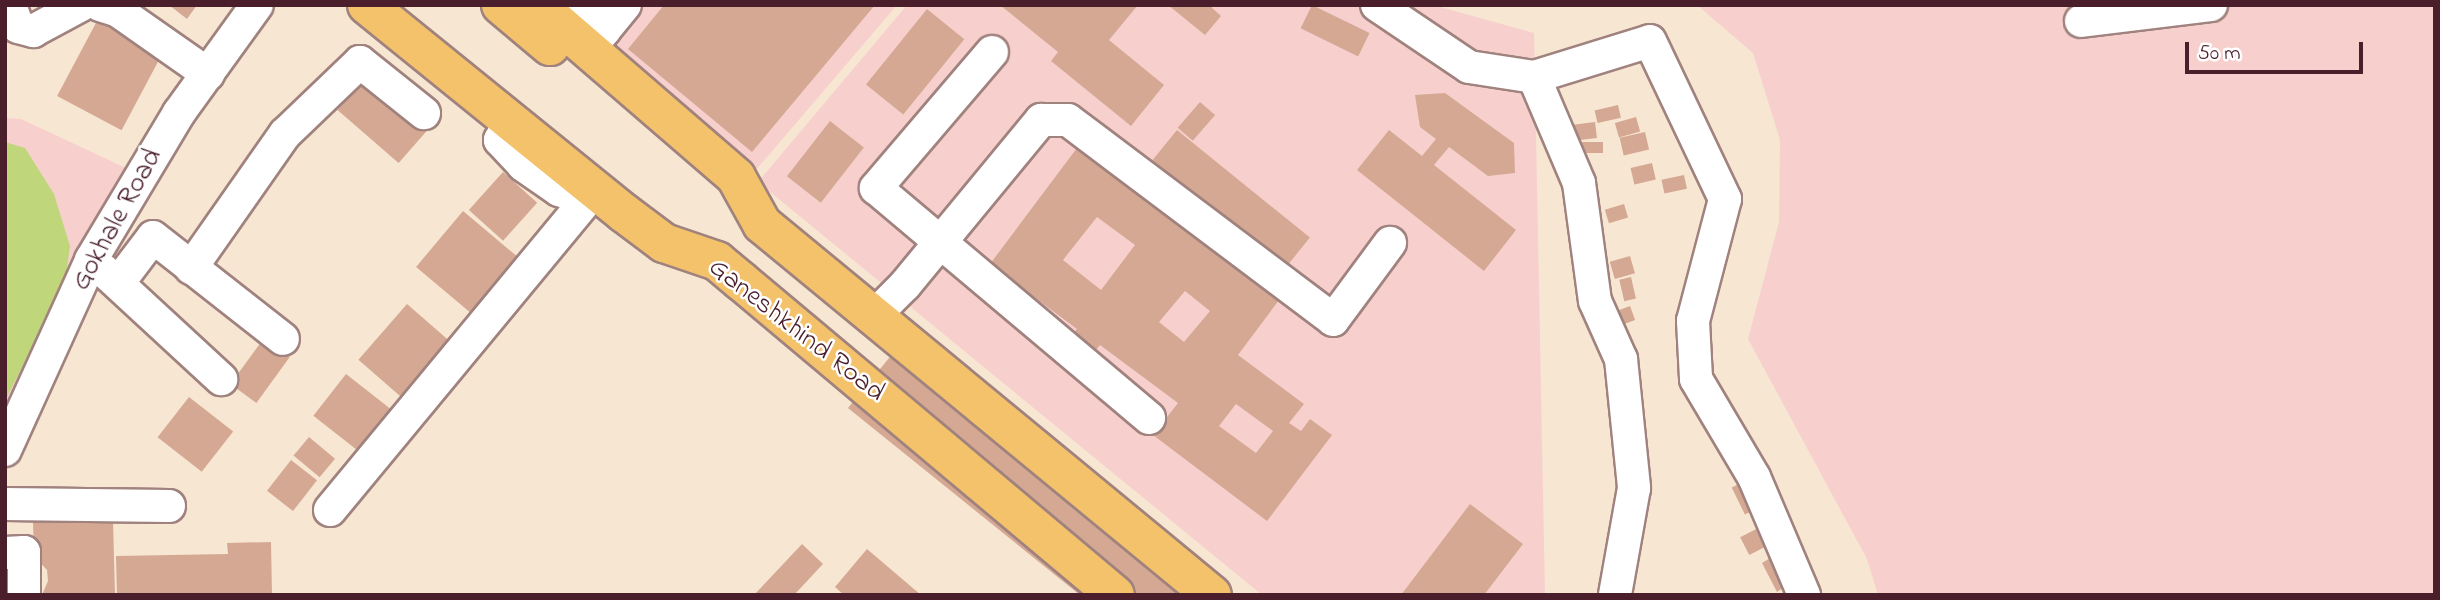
<!DOCTYPE html>
<style>
body{margin:0}
#map{position:relative;width:2440px;height:600px;overflow:hidden;background:#f7e6d2;font-family:"Indie Flower",sans-serif}
div>[style]{position:absolute}
.built>*{inset:0;background:#f7d0ce}
.green>*{inset:0;background:#c0d67a}
.building>*{inset:0;background:#d5a893;transform-origin:0 0}
.roads{filter:drop-shadow(2px 0 #a0827e) drop-shadow(-2px 0 #a0827e) drop-shadow(0 2px #a0827e) drop-shadow(0 -2px #a0827e)}
.minor>*{height:32px;margin:-16px;padding:0 16px;transform-origin:16px;border-radius:16px;background:#fff}
.major>*{height:38px;margin:-19px;padding:0 19px;transform-origin:19px;border-radius:19px;background:#f3c26a}
span{translate:-50% -50%;white-space:nowrap;text-align:center;line-height:1.15;-webkit-text-stroke:5px #fff;paint-order:stroke}
.street-label{font-size:28px;color:#4a1f2b}
.frame{position:absolute;inset:0;border:7px solid #4a1f2b;pointer-events:none}
.scale{position:absolute;left:2185px;top:42px;width:178px;height:32px;box-sizing:border-box;border:4px solid #4a1f2b;border-top:0;padding-left:9px;font-size:21px;line-height:24px;white-space:nowrap;color:#4a1f2b;-webkit-text-stroke:5px #fff;paint-order:stroke}
</style>
<div id="map">
<div class="built">
<div style="clip-path:polygon(640px 5px,897px 5px,750px 177px,599px 53px)"></div>
<div style="clip-path:polygon(907px 5px,1433px 5px,1534px 33px,1545px 595px,1262px 595px,758px 182px)"></div>
<div style="clip-path:polygon(1697px 5px,2435px 5px,2435px 595px,1878px 595px,1867px 559px,1748px 339px,1779px 222px,1780px 140px,1753px 53px)"></div>
<div style="clip-path:polygon(5px 118px,21px 119px,126px 168px,5px 405px)"></div>
</div>
<div class="green">
<div style="clip-path:polygon(5px 142px,25px 148px,54px 194px,70px 246px,65px 283px,5px 401px)"></div>
</div>
<div class="building">
<div style="clip-path:polygon(169px 5px,197px 5px,187px 19px)"></div>
<div style="clip-path:polygon(664px 5px,875px 5px,752px 152px,628px 49px)"></div>
<div style="clip-path:polygon(1000px 5px,1138px 5px,1109px 40px,1164px 85px,1131px 126px,1051px 61px,1058px 52px)"></div>
<div style="clip-path:polygon(1168px 5px,1209px 5px,1221px 16px,1205px 35px)"></div>
<div style="left:1312px;top:5px;width:64px;height:26px;rotate:26deg"></div>
<div style="left:927px;top:9px;width:48px;height:97px;rotate:39deg"></div>
<div style="left:97px;top:21px;width:73px;height:85px;rotate:28deg"></div>
<div style="left:367px;top:76px;width:81px;height:45px;rotate:41deg"></div>
<div style="clip-path:polygon(1445px 93px,1514px 143px,1515px 173px,1488px 176px,1449px 147px,1434px 165px,1516px 230px,1484px 271px,1357px 170px,1389px 130px,1422px 156px,1436px 139px,1420px 127px,1415px 95px)"></div>
<div style="left:1200px;top:102px;width:20px;height:34px;rotate:41deg"></div>
<div style="left:1618px;top:105px;width:13px;height:24px;rotate:77deg"></div>
<div style="left:1636px;top:117px;width:15px;height:22px;rotate:74deg"></div>
<div style="left:830px;top:121px;width:43px;height:70px;rotate:38deg"></div>
<div style="left:1595px;top:122px;width:16px;height:28px;rotate:83deg"></div>
<div style="left:1177px;top:130px;width:171px;height:39px;rotate:39deg"></div>
<div style="left:1645px;top:132px;width:18px;height:26px;rotate:77deg"></div>
<div style="left:1603px;top:142px;width:11px;height:28px;rotate:90deg"></div>
<div style="clip-path:polygon(evenodd,1080px 144px,1282px 296px,1238px 355px,1304px 404px,1289px 423px,1301px 431px,1310px 419px,1332px 435px,1267px 521px,1153px 435px,1178px 403px,1100px 345px,1088px 360px,1065px 343px,1077px 329px,990px 264px,1080px 144px,1097px 217px,1135px 245px,1101px 290px,1063px 260px,1097px 217px,1080px 144px,1185px 291px,1210px 311px,1184px 342px,1159px 322px,1185px 291px,1080px 144px,1236px 404px,1273px 431px,1256px 453px,1219px 426px,1236px 404px)"></div>
<div style="left:1652px;top:163px;width:17px;height:22px;rotate:77deg"></div>
<div style="left:503px;top:172px;width:46px;height:51px;rotate:42deg"></div>
<div style="left:1684px;top:175px;width:14px;height:23px;rotate:78deg"></div>
<div style="left:1624px;top:204px;width:14px;height:20px;rotate:73deg"></div>
<div style="left:463px;top:211px;width:75px;height:73px;rotate:40deg"></div>
<div style="left:1630px;top:256px;width:18px;height:21px;rotate:74deg"></div>
<div style="left:1631px;top:277px;width:22px;height:12px;rotate:77deg"></div>
<div style="left:407px;top:304px;width:65px;height:74px;rotate:41deg"></div>
<div style="left:1630px;top:306px;width:15px;height:15px;rotate:70deg"></div>
<div style="left:264px;top:338px;width:32px;height:57px;rotate:36deg"></div>
<div style="clip-path:polygon(903px 341px,1218px 595px,1080px 595px,848px 408px)"></div>
<div style="left:346px;top:374px;width:66px;height:53px;rotate:38deg"></div>
<div style="left:189px;top:397px;width:56px;height:51px;rotate:38deg"></div>
<div style="left:309px;top:437px;width:34px;height:24px;rotate:40deg"></div>
<div style="left:291px;top:460px;width:33px;height:39px;rotate:38deg"></div>
<div style="left:1747px;top:480px;width:30px;height:17px;rotate:64deg"></div>
<div style="clip-path:polygon(1470px 504px,1523px 544px,1484px 595px,1401px 595px)"></div>
<div style="clip-path:polygon(113px 521px,115px 595px,42px 595px,48px 581px,47px 570px,34px 556px,33px 522px)"></div>
<div style="left:1766px;top:524px;width:20px;height:29px;rotate:63deg"></div>
<div style="clip-path:polygon(271px 542px,272px 595px,117px 595px,116px 556px,228px 554px,227px 543px)"></div>
<div style="clip-path:polygon(802px 544px,823px 564px,794px 595px,754px 595px)"></div>
<div style="clip-path:polygon(867px 549px,921px 595px,844px 595px,835px 587px)"></div>
<div style="clip-path:polygon(1780px 552px,1793px 581px,1777px 592px,1762px 563px)"></div>
</div>
<div class="roads">
<div class="minor">
<div style="left:10px;top:5px;width:23px;rotate:70deg"></div>
<div style="left:18px;top:27px;width:16px;rotate:15deg"></div>
<div style="left:33px;top:31px;width:55px;rotate:-28.4deg"></div>
<div style="left:100px;top:5px;width:19px;rotate:18deg"></div>
<div style="left:118px;top:11px;width:110px;rotate:35deg"></div>
<div style="left:576px;top:5px;width:38px;rotate:41deg"></div>
<div style="left:1377px;top:5px;width:111px;rotate:34deg"></div>
<div style="left:1469px;top:67px;width:66px;rotate:8.7deg"></div>
<div style="left:1534px;top:77px;width:115px;rotate:67deg"></div>
<div style="left:1579px;top:183px;width:119px;rotate:82.3deg"></div>
<div style="left:1595px;top:301px;width:64px;rotate:65.9deg"></div>
<div style="left:1621px;top:359px;width:130px;rotate:84.2deg"></div>
<div style="left:1634px;top:488px;width:109px;rotate:100.1deg"></div>
<div style="left:2081px;top:21px;width:131px;rotate:-7deg"></div>
<div style="left:588px;top:50px;width:58px;rotate:-50.6deg"></div>
<div style="left:992px;top:52px;width:179px;rotate:130.5deg"></div>
<div style="left:876px;top:188px;width:357px;rotate:40.1deg"></div>
<div style="left:1534px;top:77px;width:121px;rotate:-17.2deg"></div>
<div style="left:1650px;top:41px;width:175px;rotate:64.6deg"></div>
<div style="left:1725px;top:199px;width:126px;rotate:104.7deg"></div>
<div style="left:1693px;top:321px;width:58px;rotate:87deg"></div>
<div style="left:1696px;top:379px;width:114px;rotate:59.4deg"></div>
<div style="left:1754px;top:477px;width:128px;rotate:67deg"></div>
<div style="left:511px;top:121px;width:22px;rotate:120deg"></div>
<div style="left:500px;top:140px;width:34px;rotate:47deg"></div>
<div style="left:523px;top:165px;width:44px;rotate:34.8deg"></div>
<div style="left:559px;top:190px;width:19px;rotate:18deg"></div>
<div style="left:577px;top:196px;width:16px;rotate:-55deg"></div>
<div style="left:191px;top:268px;width:164px;rotate:-55deg"></div>
<div style="left:285px;top:134px;width:104px;rotate:-43.8deg"></div>
<div style="left:360px;top:62px;width:82px;rotate:38.6deg"></div>
<div style="left:103px;top:270px;width:161px;rotate:42.7deg"></div>
<div style="left:119px;top:282px;width:56px;rotate:-52.9deg"></div>
<div style="left:153px;top:237px;width:165px;rotate:38.1deg"></div>
<div style="left:872px;top:318px;width:47px;rotate:-45deg"></div>
<div style="left:905px;top:285px;width:214px;rotate:-50.5deg"></div>
<div style="left:1041px;top:120px;width:27px"></div>
<div style="left:1068px;top:120px;width:332px;rotate:37deg"></div>
<div style="left:1333px;top:320px;width:96px;rotate:-53.5deg"></div>
<div style="left:5px;top:450px;width:209px;rotate:-65.6deg"></div>
<div style="left:91px;top:260px;width:171px;rotate:-59.1deg"></div>
<div style="left:179px;top:113px;width:133px;rotate:-54.2deg"></div>
<div style="left:5px;top:504px;width:164px;rotate:0.7deg"></div>
<div style="left:330px;top:510px;width:415px;rotate:-50.4deg"></div>
<div style="left:5px;top:553px;width:19px;rotate:-3deg"></div>
<div style="left:24px;top:552px;width:43px;rotate:90deg"></div>
</div>
<div class="major">
<div style="left:367px;top:5px;width:331px;rotate:39deg"></div>
<div style="left:624px;top:213px;width:50px;rotate:36.9deg"></div>
<div style="left:664px;top:243px;width:56px;rotate:18.8deg"></div>
<div style="left:717px;top:261px;width:31px;rotate:40deg"></div>
<div style="left:741px;top:281px;width:488px;rotate:40deg"></div>
<div style="left:501px;top:5px;width:64px;rotate:39.9deg"></div>
<div style="left:537px;top:5px;width:263px;rotate:40.8deg"></div>
<div style="left:736px;top:177px;width:54px;rotate:61deg"></div>
<div style="left:762px;top:224px;width:583px;rotate:39.5deg"></div>
</div>
</div>
<div class="street-label">
<span style="left:118px;top:220px;rotate:-61deg">Gokhale Road</span>
<span style="left:796px;top:331px;rotate:38deg">Ganeshkhind Road</span>
</div>
<div class="frame"></div>
<div class="scale">50 m</div>
</div>
